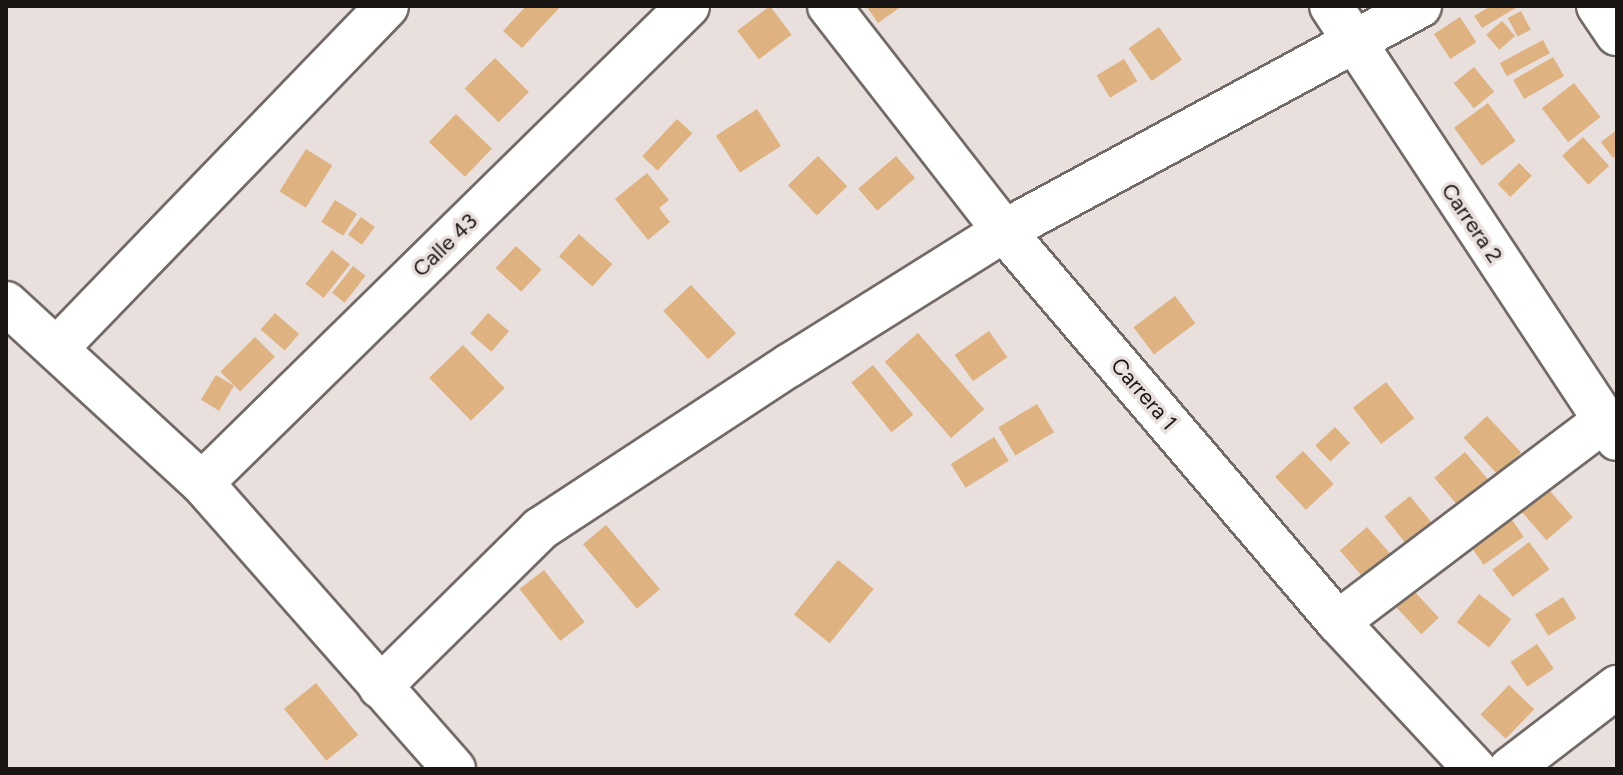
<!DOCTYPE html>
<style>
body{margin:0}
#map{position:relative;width:1623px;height:775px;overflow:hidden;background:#e9dfdc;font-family:Figtree,sans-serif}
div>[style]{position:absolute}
.building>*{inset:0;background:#deb381;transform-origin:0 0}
.roads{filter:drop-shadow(2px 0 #726a67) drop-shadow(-2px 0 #726a67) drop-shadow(0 2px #726a67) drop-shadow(0 -2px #726a67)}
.minor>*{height:42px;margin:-21px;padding:0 21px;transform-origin:21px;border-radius:21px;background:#fff}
span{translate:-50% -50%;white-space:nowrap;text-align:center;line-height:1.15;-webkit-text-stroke:7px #e9dfdc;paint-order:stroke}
.street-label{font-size:22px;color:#191614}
.frame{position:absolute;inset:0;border:8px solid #191614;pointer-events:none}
</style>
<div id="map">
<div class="building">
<div style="clip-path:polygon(526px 6px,561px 6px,522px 48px,503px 31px)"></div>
<div style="left:770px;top:6px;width:36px;height:41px;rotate:53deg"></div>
<div style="clip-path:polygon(866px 6px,902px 6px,878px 23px)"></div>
<div style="clip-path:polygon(1491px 6px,1519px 6px,1482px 28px,1474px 16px)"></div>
<div style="left:1521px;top:11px;width:21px;height:15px;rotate:62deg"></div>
<div style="left:1460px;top:17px;width:30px;height:31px;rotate:57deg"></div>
<div style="left:1502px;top:21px;width:20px;height:21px;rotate:49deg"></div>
<div style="left:1159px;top:27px;width:40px;height:37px;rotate:55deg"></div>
<div style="left:1543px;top:40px;width:15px;height:49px;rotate:62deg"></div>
<div style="left:1553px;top:57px;width:22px;height:46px;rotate:60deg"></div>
<div style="left:495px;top:58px;width:48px;height:43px;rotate:45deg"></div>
<div style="left:1124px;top:59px;width:26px;height:32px;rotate:59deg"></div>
<div style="left:1474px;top:67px;width:32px;height:26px;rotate:51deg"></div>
<div style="left:1574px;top:83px;width:43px;height:41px;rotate:52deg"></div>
<div style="left:1488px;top:103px;width:47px;height:42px;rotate:54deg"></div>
<div style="left:757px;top:109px;width:44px;height:49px;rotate:57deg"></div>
<div style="left:456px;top:114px;width:50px;height:39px;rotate:44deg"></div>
<div style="left:677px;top:119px;width:21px;height:51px;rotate:43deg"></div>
<div style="clip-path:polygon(1617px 130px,1617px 155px,1613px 158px,1601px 142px)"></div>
<div style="left:1583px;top:137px;width:39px;height:28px;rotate:48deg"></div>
<div style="left:306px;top:149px;width:31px;height:50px;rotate:32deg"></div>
<div style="left:818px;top:156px;width:42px;height:42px;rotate:46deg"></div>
<div style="left:896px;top:156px;width:29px;height:50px;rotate:49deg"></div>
<div style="left:1519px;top:163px;width:18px;height:30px;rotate:45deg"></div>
<div style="clip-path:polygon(647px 173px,669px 200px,659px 208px,670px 222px,648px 240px,615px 199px)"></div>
<div style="left:335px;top:200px;width:26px;height:26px;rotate:32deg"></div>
<div style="left:361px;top:217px;width:17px;height:22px;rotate:36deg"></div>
<div style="left:579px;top:234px;width:45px;height:30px;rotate:42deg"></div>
<div style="left:516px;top:246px;width:35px;height:30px;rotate:43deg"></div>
<div style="left:332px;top:250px;width:23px;height:43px;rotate:38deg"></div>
<div style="left:353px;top:266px;width:16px;height:34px;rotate:38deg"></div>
<div style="left:691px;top:285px;width:66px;height:38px;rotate:47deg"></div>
<div style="left:1175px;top:296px;width:34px;height:52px;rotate:53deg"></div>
<div style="left:275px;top:313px;width:32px;height:22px;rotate:41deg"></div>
<div style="left:488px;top:313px;width:28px;height:27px;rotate:41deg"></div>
<div style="left:989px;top:331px;width:32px;height:42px;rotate:55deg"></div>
<div style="left:918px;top:333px;width:101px;height:44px;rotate:49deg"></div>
<div style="left:255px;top:337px;width:28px;height:49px;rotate:45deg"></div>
<div style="left:463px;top:345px;width:60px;height:47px;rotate:46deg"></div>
<div style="left:873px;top:365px;width:64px;height:28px;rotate:51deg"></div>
<div style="left:216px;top:375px;width:21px;height:29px;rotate:31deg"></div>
<div style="left:1386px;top:382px;width:46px;height:42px;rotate:52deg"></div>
<div style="left:1037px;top:404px;width:33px;height:45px;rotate:59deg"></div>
<div style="left:1487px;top:416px;width:50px;height:32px;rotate:47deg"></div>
<div style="left:1335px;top:427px;width:22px;height:27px;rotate:47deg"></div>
<div style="left:994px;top:437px;width:28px;height:51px;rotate:58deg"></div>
<div style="left:1303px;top:451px;width:45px;height:38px;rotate:47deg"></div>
<div style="left:1465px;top:452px;width:39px;height:40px;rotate:50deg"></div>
<div style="left:1544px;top:484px;width:44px;height:35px;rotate:49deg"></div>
<div style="left:1410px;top:496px;width:41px;height:33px;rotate:51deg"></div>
<div style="left:1510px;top:517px;width:24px;height:49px;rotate:55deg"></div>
<div style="left:606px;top:525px;width:84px;height:30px;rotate:50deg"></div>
<div style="left:1367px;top:527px;width:46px;height:36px;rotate:49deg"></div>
<div style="left:1529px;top:542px;width:34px;height:46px;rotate:53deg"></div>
<div style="left:838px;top:560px;width:46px;height:70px;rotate:39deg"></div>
<div style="left:544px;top:570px;width:66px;height:31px;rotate:52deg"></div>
<div style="left:1413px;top:590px;width:38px;height:24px;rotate:47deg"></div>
<div style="left:1479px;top:594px;width:41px;height:36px;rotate:38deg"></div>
<div style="left:1563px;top:597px;width:25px;height:33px;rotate:58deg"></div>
<div style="left:1537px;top:644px;width:30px;height:32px;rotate:56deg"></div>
<div style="left:316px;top:683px;width:67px;height:41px;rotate:51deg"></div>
<div style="left:1509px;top:685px;width:35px;height:41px;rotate:44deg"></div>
</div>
<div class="roads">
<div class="minor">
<div style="left:829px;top:6px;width:285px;rotate:52.1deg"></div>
<div style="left:1004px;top:231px;width:514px;rotate:49.5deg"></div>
<div style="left:1338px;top:622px;width:201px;rotate:47deg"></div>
<div style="left:1331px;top:6px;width:519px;rotate:56.55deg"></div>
<div style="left:1598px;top:6px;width:34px;rotate:56deg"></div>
<div style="left:6px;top:303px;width:266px;rotate:42.6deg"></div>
<div style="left:202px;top:483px;width:381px;rotate:48.6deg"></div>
<div style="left:57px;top:348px;width:475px;rotate:-46deg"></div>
<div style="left:202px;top:483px;width:681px;rotate:-44.46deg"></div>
<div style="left:1338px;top:622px;width:333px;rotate:-37.1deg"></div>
<div style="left:380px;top:687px;width:225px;rotate:-44.6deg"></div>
<div style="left:540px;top:529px;width:299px;rotate:-33.3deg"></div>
<div style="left:790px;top:365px;width:252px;rotate:-32.1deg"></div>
<div style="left:1004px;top:231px;width:473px;rotate:-28.4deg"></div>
<div style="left:1510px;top:769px;width:135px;rotate:-37.5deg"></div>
</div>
</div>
<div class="street-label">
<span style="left:1472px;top:223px;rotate:56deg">Carrera 2</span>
<span style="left:445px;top:245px;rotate:-44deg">Calle 43</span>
<span style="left:1144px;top:394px;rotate:49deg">Carrera 1</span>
</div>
<div class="frame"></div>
</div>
